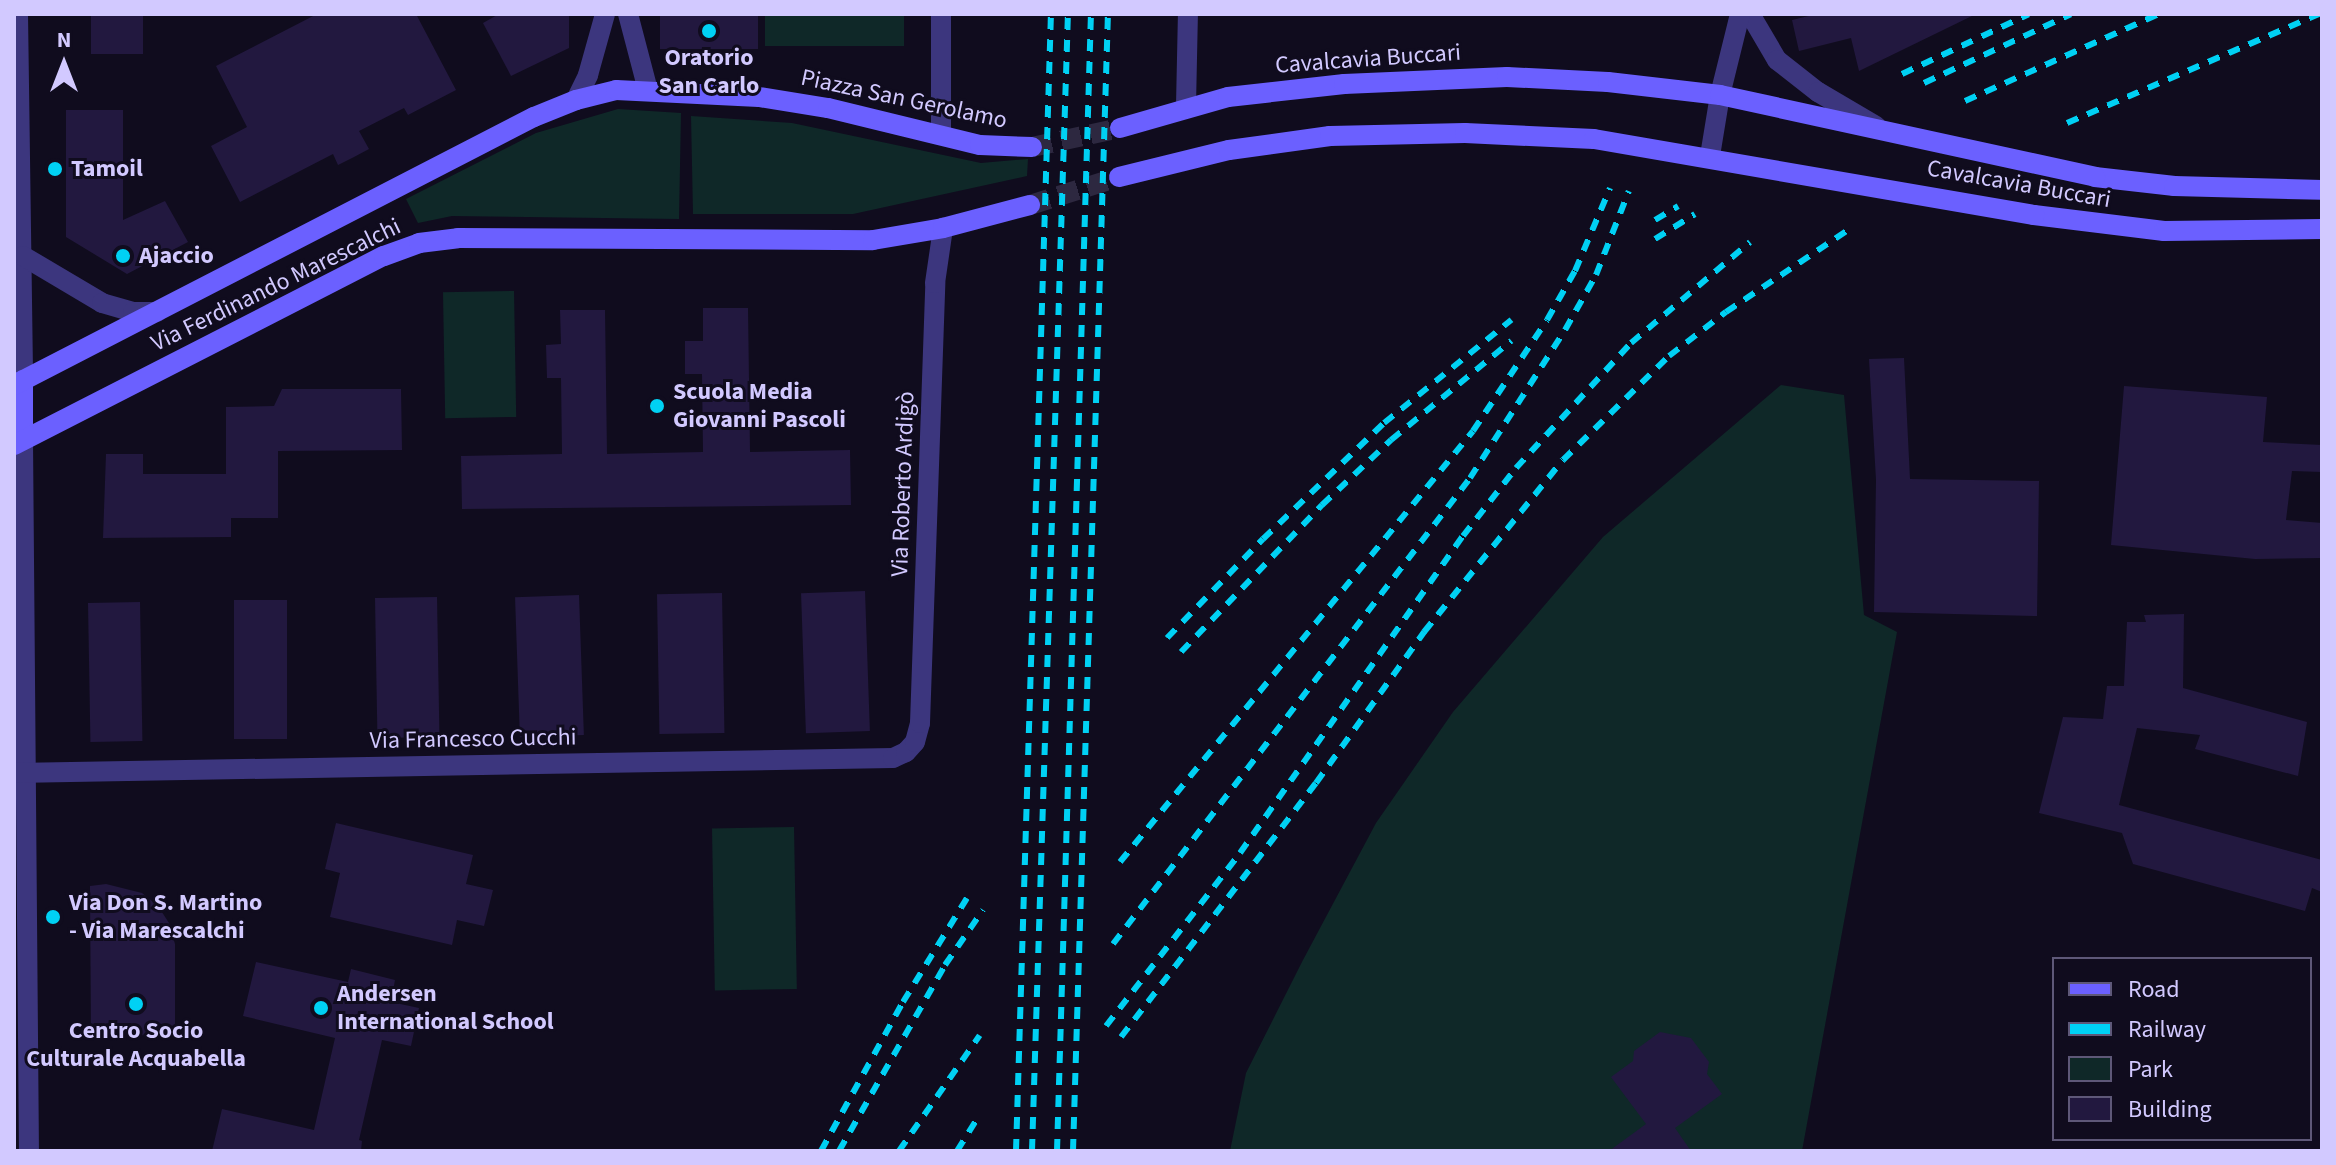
<!DOCTYPE html>
<meta charset="utf-8">
<style>
body{margin:0}
#map{position:relative;width:2336px;height:1165px;overflow:hidden;background:#100c1e;font-family:"Source Sans 3",sans-serif}
div>[style]{position:absolute}
.green>*{inset:0;background:#0f2828;transform-origin:0 0}
.building>*{inset:0;background:#22183f;transform-origin:0 0}
.secondary-tunnel>*{height:20px;margin-top:-10px;transform-origin:0;background:repeating-linear-gradient(90deg,#2d2840 0 20px,transparent 0 30px)}
.street>*{height:20px;margin:-10px;padding:0 10px;transform-origin:10px;border-radius:10px;background:#3c367e}
.secondary>*{height:20px;margin:-10px;padding:0 10px;transform-origin:10px;border-radius:10px;background:#6b60ff}
.rail>*{height:6px;margin-top:-3px;transform-origin:0;background:repeating-linear-gradient(90deg,#00d1f4 0 12px,transparent 0 22px)}
.street-bridge>*{height:20px;margin:-10px;padding:0 10px;transform-origin:10px;border-radius:10px;background:#3c367e}
.secondary-bridge>*{height:20px;margin:-10px;padding:0 10px;transform-origin:10px;border-radius:10px;background:#6b60ff}
.dots>*{width:22px;height:22px;translate:-50% -50%;box-sizing:border-box;border:4px solid #100c1e;border-radius:50%}
span{translate:-50% -50%;white-space:nowrap;text-align:center;line-height:1.15;-webkit-text-stroke:6px #100c1e;paint-order:stroke}
.poi-label{font-size:24px;color:#d2c9ff;font-weight:700}
.left{translate:0 -50%;text-align:left}
.street-label{font-size:24px;color:#d2c9ff}
.frame{position:absolute;inset:0;border:16px solid #d2c9ff;pointer-events:none}
.legend{position:absolute;left:2052px;top:957px;width:260px;height:184px;box-sizing:border-box;background:#100c1e;border:2px solid #5e5878;margin:0;padding:10px 14px;list-style:none;font-size:24px;color:#d2c9ff}
.legend li{display:flex;align-items:center;gap:16px;height:40px}
.legend b{width:40px;border:2px solid #5e5878}
.north{position:absolute;left:24px;top:24px;width:80px;height:80px;-webkit-text-stroke:6px #100c1e;paint-order:stroke;rotate:0deg;font-size:22px;font-weight:700;line-height:32px;text-align:center;color:#d2c9ff}
.north::after{content:'';display:block;margin:auto;width:28px;height:36px;background:#d2c9ff;clip-path:polygon(50% 0,100% 100%,50% 72%,0 100%)}
</style>
<div id="map">
<div class="green">
<div style="left:765px;top:14px;width:139px;height:32px"></div>
<div style="clip-path:polygon(618px 109px,681px 113px,679px 219px,452px 216px,418px 223px,406px 199px,536px 133px)"></div>
<div style="clip-path:polygon(691px 116px,792px 123px,981px 163px,1028px 159px,1027px 176px,853px 214px,693px 214px)"></div>
<div style="left:514px;top:291px;width:126px;height:71px;rotate:89deg"></div>
<div style="clip-path:polygon(1781px 385px,1844px 395px,1864px 615px,1897px 632px,1802px 1151px,1230px 1151px,1246px 1073px,1303px 960px,1376px 823px,1453px 712px,1603px 537px)"></div>
<div style="left:794px;top:827px;width:162px;height:82px;rotate:89deg"></div>
</div>
<div class="building">
<div style="left:91px;top:14px;width:52px;height:40px"></div>
<div style="clip-path:polygon(317px 14px,416px 14px,456px 90px,408px 115px,404px 108px,359px 131px,369px 149px,354px 157px,338px 165px,333px 154px,240px 202px,211px 146px,247px 127px,216px 66px)"></div>
<div style="clip-path:polygon(499px 14px,569px 14px,569px 48px,511px 76px,483px 23px)"></div>
<div style="left:660px;top:14px;width:98px;height:35px"></div>
<div style="clip-path:polygon(1817px 14px,1976px 14px,1859px 71px,1851px 38px,1799px 51px,1792px 20px)"></div>
<div style="clip-path:polygon(66px 110px,123px 110px,123px 220px,165px 201px,188px 242px,127px 274px,66px 237px)"></div>
<div style="clip-path:polygon(703px 308px,748px 308px,750px 452px,850px 450px,851px 505px,462px 509px,461px 456px,562px 454px,561px 378px,547px 378px,546px 345px,561px 344px,560px 310px,605px 310px,607px 454px,703px 452px,702px 374px,685px 374px,685px 341px,703px 341px)"></div>
<div style="clip-path:polygon(1904px 358px,1910px 479px,2039px 481px,2037px 616px,1874px 612px,1876px 480px,1869px 359px)"></div>
<div style="clip-path:polygon(2124px 386px,2267px 397px,2263px 442px,2322px 445px,2322px 472px,2292px 471px,2286px 520px,2322px 523px,2322px 558px,2255px 559px,2111px 545px)"></div>
<div style="clip-path:polygon(282px 389px,401px 389px,402px 450px,278px 451px,278px 518px,231px 518px,231px 537px,103px 538px,106px 454px,143px 454px,143px 474px,226px 474px,226px 407px,274px 406px)"></div>
<div style="left:865px;top:591px;width:140px;height:64px;rotate:88deg"></div>
<div style="left:722px;top:593px;width:140px;height:65px;rotate:89deg"></div>
<div style="left:579px;top:595px;width:140px;height:64px;rotate:88deg"></div>
<div style="left:437px;top:597px;width:140px;height:62px;rotate:89deg"></div>
<div style="left:234px;top:600px;width:53px;height:139px"></div>
<div style="left:140px;top:602px;width:139px;height:52px;rotate:89deg"></div>
<div style="clip-path:polygon(2184px 614px,2183px 688px,2307px 722px,2298px 776px,2195px 749px,2200px 735px,2137px 728px,2119px 805px,2322px 860px,2322px 892px,2312px 888px,2305px 911px,2133px 864px,2122px 833px,2039px 813px,2063px 717px,2103px 719px,2107px 686px,2124px 686px,2127px 622px,2146px 622px,2144px 615px)"></div>
<div style="clip-path:polygon(336px 823px,473px 855px,466px 884px,493px 890px,484px 926px,457px 920px,452px 945px,330px 917px,340px 873px,325px 869px)"></div>
<div style="clip-path:polygon(106px 884px,142px 893px,158px 906px,169px 923px,175px 944px,175px 1035px,91px 1036px,90px 886px)"></div>
<div style="clip-path:polygon(256px 962px,348px 982px,351px 969px,395px 980px,391px 1002px,419px 1008px,411px 1046px,382px 1040px,359px 1140px,362px 1141px,361px 1151px,212px 1151px,222px 1109px,314px 1130px,335px 1038px,243px 1016px)"></div>
<div style="clip-path:polygon(1660px 1032px,1691px 1038px,1709px 1062px,1707px 1074px,1722px 1094px,1675px 1128px,1691px 1151px,1609px 1151px,1646px 1124px,1611px 1077px,1633px 1061px,1634px 1051px)"></div>
</div>
<div class="secondary-tunnel">
<div style="left:1032px;top:147px;width:90px;rotate:-12.2deg"></div>
<div style="left:1030px;top:205px;width:93px;rotate:-17.5deg"></div>
</div>
<div class="street">
<div style="left:18px;top:14px;width:366px;rotate:89.2deg"></div>
<div style="left:628px;top:14px;width:79px;rotate:75.3deg"></div>
<div style="left:1750px;top:14px;width:53px;rotate:59.6deg"></div>
<div style="left:576px;top:100px;width:28px;rotate:-64deg"></div>
<div style="left:588px;top:75px;width:63px;rotate:-74.4deg"></div>
<div style="left:1186px;top:106px;width:92px;rotate:-88.8deg"></div>
<div style="left:941px;top:134px;width:120px;rotate:-90deg"></div>
<div style="left:1710px;top:156px;width:62px;rotate:-80.7deg"></div>
<div style="left:1720px;top:95px;width:83px;rotate:-76.1deg"></div>
<div style="left:23px;top:256px;width:92px;rotate:30.7deg"></div>
<div style="left:102px;top:303px;width:32px;rotate:16deg"></div>
<div style="left:133px;top:312px;width:24px"></div>
<div style="left:23px;top:440px;width:711px;rotate:89.52deg"></div>
<div style="left:14px;top:773px;width:879px;rotate:-0.98deg"></div>
<div style="left:893px;top:758px;width:14px;rotate:-25deg"></div>
<div style="left:906px;top:752px;width:13px;rotate:-48deg"></div>
<div style="left:915px;top:742px;width:20px;rotate:-75deg"></div>
<div style="left:920px;top:723px;width:440px;rotate:-88deg"></div>
<div style="left:935px;top:283px;width:56px;rotate:-81.7deg"></div>
</div>
<div class="secondary">
<div style="left:1120px;top:128px;width:112px;rotate:-16deg"></div>
<div style="left:1228px;top:97px;width:117px;rotate:-6.4deg"></div>
<div style="left:1344px;top:84px;width:163px;rotate:-2.5deg"></div>
<div style="left:1507px;top:77px;width:101px;rotate:2.8deg"></div>
<div style="left:1119px;top:177px;width:113px;rotate:-13.8deg"></div>
<div style="left:1229px;top:150px;width:102px;rotate:-7.9deg"></div>
<div style="left:1330px;top:136px;width:135px;rotate:-1.3deg"></div>
<div style="left:1465px;top:133px;width:129px;rotate:2.7deg"></div>
<div style="left:2095px;top:177px;width:80px;rotate:6.5deg"></div>
<div style="left:2174px;top:186px;width:148px;rotate:1.5deg"></div>
<div style="left:2034px;top:215px;width:131px;rotate:7deg"></div>
<div style="left:2164px;top:231px;width:158px;rotate:-0.7deg"></div>
<div style="left:23px;top:380px;width:60px;rotate:90deg"></div>
<div style="left:14px;top:385px;width:585px;rotate:-27.27deg"></div>
<div style="left:534px;top:117px;width:45px;rotate:-22deg"></div>
<div style="left:576px;top:100px;width:41px;rotate:-14deg"></div>
<div style="left:616px;top:90px;width:143px;rotate:2.8deg"></div>
<div style="left:759px;top:97px;width:70px;rotate:9.1deg"></div>
<div style="left:828px;top:108px;width:156px;rotate:13.7deg"></div>
<div style="left:980px;top:145px;width:52px;rotate:2.2deg"></div>
<div style="left:14px;top:445px;width:415px;rotate:-27.1deg"></div>
<div style="left:384px;top:256px;width:37px;rotate:-20deg"></div>
<div style="left:419px;top:243px;width:39px;rotate:-7deg"></div>
<div style="left:458px;top:238px;width:415px;rotate:0.3deg"></div>
<div style="left:873px;top:240px;width:71px;rotate:-9.7deg"></div>
<div style="left:943px;top:228px;width:90px;rotate:-14.8deg"></div>
</div>
<div class="rail">
<div style="left:1902px;top:74px;width:140px;rotate:-25.3deg"></div>
<div style="left:1924px;top:83px;width:162px;rotate:-25.1deg"></div>
<div style="left:1965px;top:101px;width:213px;rotate:-24.2deg"></div>
<div style="left:2067px;top:123px;width:275px;rotate:-23.4deg"></div>
<div style="left:1655px;top:220px;width:27px;rotate:-31deg"></div>
<div style="left:1655px;top:239px;width:47px;rotate:-32deg"></div>
<div style="left:1167px;top:638px;width:138px;rotate:-45.9deg"></div>
<div style="left:1263px;top:539px;width:168px;rotate:-43.8deg"></div>
<div style="left:1384px;top:423px;width:164px;rotate:-39deg"></div>
<div style="left:1181px;top:652px;width:204px;rotate:-46.2deg"></div>
<div style="left:1322px;top:505px;width:95px;rotate:-43.3deg"></div>
<div style="left:1391px;top:440px;width:156px;rotate:-39.5deg"></div>
<div style="left:1120px;top:862px;width:557px;rotate:-50.68deg"></div>
<div style="left:1473px;top:431px;width:133px;rotate:-56.3deg"></div>
<div style="left:1547px;top:320px;width:56px;rotate:-60.3deg"></div>
<div style="left:1575px;top:271px;width:90px;rotate:-67.1deg"></div>
<div style="left:1113px;top:944px;width:587px;rotate:-52.54deg"></div>
<div style="left:1470px;top:478px;width:176px;rotate:-57.3deg"></div>
<div style="left:1565px;top:330px;width:63px;rotate:-60.6deg"></div>
<div style="left:1596px;top:275px;width:90px;rotate:-68.6deg"></div>
<div style="left:1106px;top:1026px;width:219px;rotate:-52.2deg"></div>
<div style="left:1240px;top:853px;width:388px;rotate:-54.9deg"></div>
<div style="left:1463px;top:536px;width:86px;rotate:-52.1deg"></div>
<div style="left:1516px;top:468px;width:170px;rotate:-47.4deg"></div>
<div style="left:1631px;top:343px;width:156px;rotate:-40.3deg"></div>
<div style="left:1121px;top:1037px;width:320px;rotate:-52.5deg"></div>
<div style="left:1316px;top:783px;width:186px;rotate:-54.4deg"></div>
<div style="left:1424px;top:632px;width:221px;rotate:-51.1deg"></div>
<div style="left:1563px;top:460px;width:148px;rotate:-44.5deg"></div>
<div style="left:1669px;top:356px;width:72px;rotate:-37.7deg"></div>
<div style="left:1726px;top:312px;width:151px;rotate:-33.9deg"></div>
<div style="left:821px;top:1151px;width:170px;rotate:-61.2deg"></div>
<div style="left:903px;top:1002px;width:122px;rotate:-58.4deg"></div>
<div style="left:839px;top:1151px;width:214px;rotate:-60.3deg"></div>
<div style="left:945px;top:965px;width:67px;rotate:-55.4deg"></div>
<div style="left:899px;top:1151px;width:141px;rotate:-55.1deg"></div>
<div style="left:957px;top:1151px;width:38px;rotate:-58deg"></div>
<div style="left:1016px;top:1151px;width:1138px;rotate:-88.24deg"></div>
<div style="left:1032px;top:1151px;width:1138px;rotate:-88.19deg"></div>
<div style="left:1057px;top:1151px;width:1138px;rotate:-88.29deg"></div>
<div style="left:1073px;top:1151px;width:1138px;rotate:-88.24deg"></div>
</div>
<div class="street-bridge">
<div style="left:1777px;top:60px;width:52px;rotate:38deg"></div>
<div style="left:1818px;top:92px;width:67px;rotate:30.4deg"></div>
</div>
<div class="secondary-bridge">
<div style="left:1608px;top:82px;width:113px;rotate:6.6deg"></div>
<div style="left:1720px;top:95px;width:384px;rotate:12.3deg"></div>
<div style="left:1594px;top:139px;width:447px;rotate:9.8deg"></div>
</div>
<div class="dots">
<div style="left:709px;top:31px;background:#00d1f4"></div>
<div style="left:55px;top:169px;background:#00d1f4"></div>
<div style="left:123px;top:256px;background:#00d1f4"></div>
<div style="left:657px;top:406px;background:#00d1f4"></div>
<div style="left:53px;top:917px;background:#00d1f4"></div>
<div style="left:136px;top:1004px;background:#00d1f4"></div>
<div style="left:321px;top:1008px;background:#00d1f4"></div>
</div>
<div class="poi-label">
<span style="left:709px;top:72px">Oratorio<br>San Carlo</span>
<span class="left" style="left:71px;top:169px">Tamoil</span>
<span class="left" style="left:139px;top:256px">Ajaccio</span>
<span class="left" style="left:673px;top:406px">Scuola Media<br>Giovanni Pascoli</span>
<span class="left" style="left:69px;top:917px">Via Don S. Martino<br>- Via Marescalchi</span>
<span class="left" style="left:337px;top:1008px">Andersen<br>International School</span>
<span style="left:136px;top:1045px">Centro Socio<br>Culturale Acquabella</span>
</div>
<div class="street-label">
<span style="left:1368px;top:59px;rotate:-4deg">Cavalcavia Buccari</span>
<span style="left:904px;top:99px;rotate:12deg">Piazza San Gerolamo</span>
<span style="left:2019px;top:184px;rotate:10deg">Cavalcavia Buccari</span>
<span style="left:276px;top:285px;rotate:-26deg">Via Ferdinando Marescalchi</span>
<span style="left:903px;top:484px;rotate:-88deg">Via Roberto Ardigò</span>
<span style="left:473px;top:739px;rotate:-1deg">Via Francesco Cucchi</span>
</div>
<div class="frame"></div>
<ul class="legend">
<li><b style="height:10px;background:#6b60ff"></b>Road</li>
<li><b style="height:10px;background:#00d1f4"></b>Railway</li>
<li><b style="height:22px;background:#0f2828"></b>Park</li>
<li><b style="height:22px;background:#22183f"></b>Building</li>
</ul>
<div class="north">N</div>
</div>
